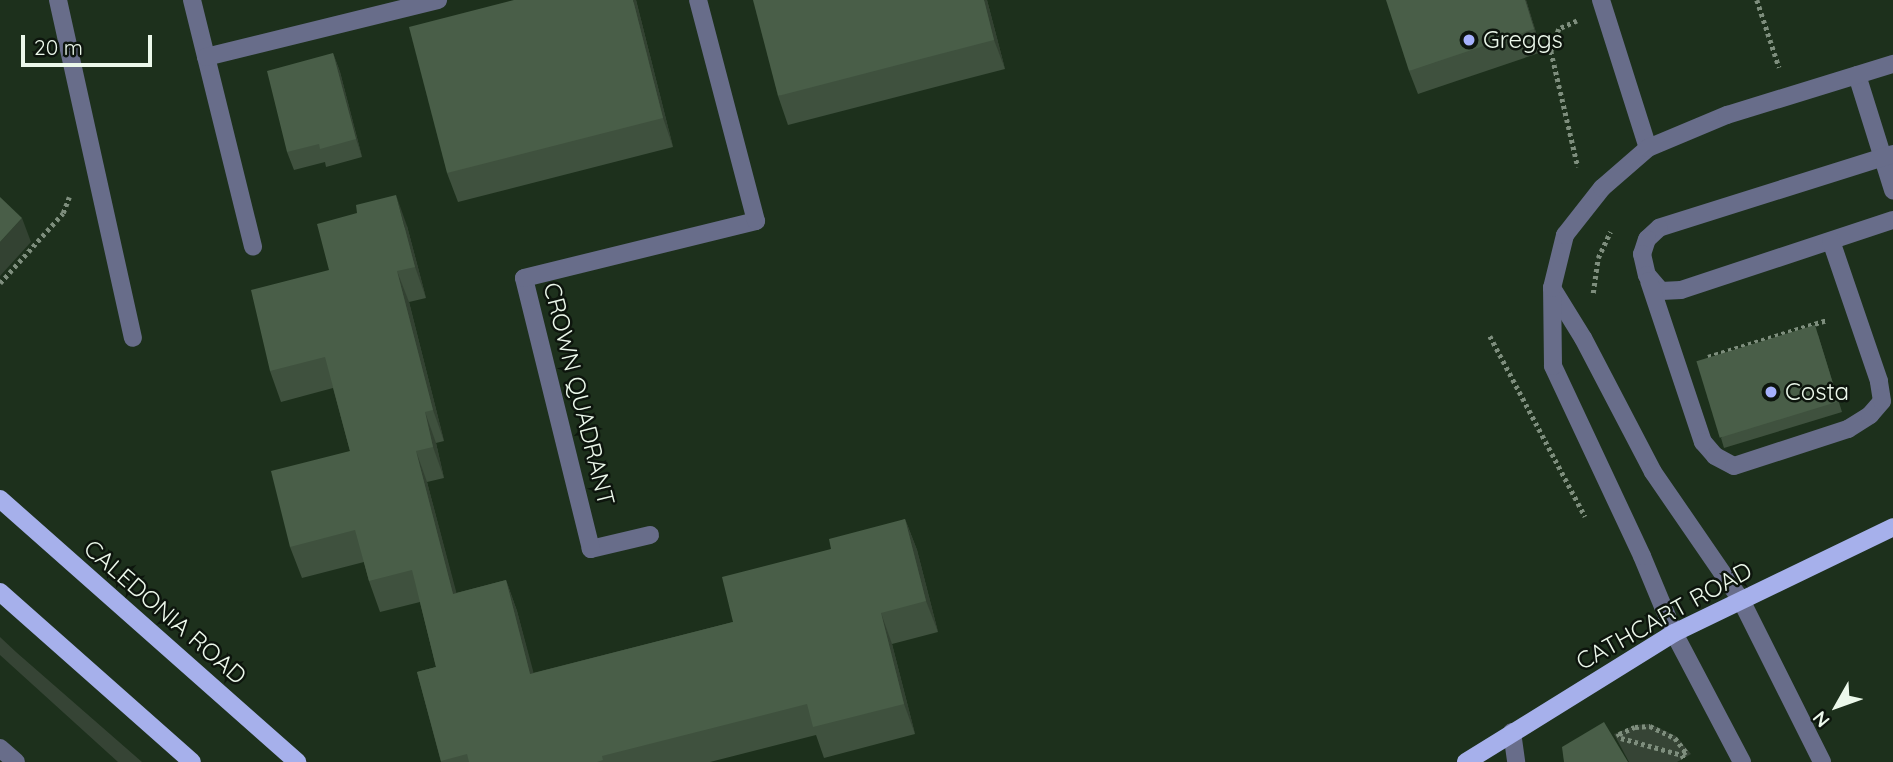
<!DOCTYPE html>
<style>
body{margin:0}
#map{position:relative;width:1893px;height:762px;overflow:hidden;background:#1d301c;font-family:Quicksand,sans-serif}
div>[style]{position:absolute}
.green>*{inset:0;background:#364435}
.path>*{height:4.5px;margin-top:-2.25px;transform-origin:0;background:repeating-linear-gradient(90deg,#7e8e7d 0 3.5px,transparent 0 7px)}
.lane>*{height:18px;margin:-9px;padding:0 9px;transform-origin:9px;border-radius:9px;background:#686d8a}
.street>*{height:18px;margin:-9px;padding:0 9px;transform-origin:9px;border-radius:9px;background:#686d8a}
.primary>*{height:18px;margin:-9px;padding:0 9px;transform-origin:9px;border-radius:9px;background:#a6b0eb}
.wall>*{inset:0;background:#3f513e}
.shaded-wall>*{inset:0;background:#334232}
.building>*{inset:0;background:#495e48;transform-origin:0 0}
.dots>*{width:19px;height:19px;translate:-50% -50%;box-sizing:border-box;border:4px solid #0d150d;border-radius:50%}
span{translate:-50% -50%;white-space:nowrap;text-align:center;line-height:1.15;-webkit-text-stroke:5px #0d150d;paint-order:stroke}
.poi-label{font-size:24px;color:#ecf8eb}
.left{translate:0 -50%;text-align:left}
.street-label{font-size:24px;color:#ecf8eb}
.north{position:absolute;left:1802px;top:671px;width:70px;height:70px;-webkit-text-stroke:5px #0d150d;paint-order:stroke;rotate:230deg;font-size:19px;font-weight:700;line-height:28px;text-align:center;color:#ecf8eb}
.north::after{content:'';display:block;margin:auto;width:24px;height:32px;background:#ecf8eb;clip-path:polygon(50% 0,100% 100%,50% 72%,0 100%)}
.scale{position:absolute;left:21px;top:35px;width:131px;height:32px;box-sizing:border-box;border:4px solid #ecf8eb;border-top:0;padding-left:9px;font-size:21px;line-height:24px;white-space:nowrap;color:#ecf8eb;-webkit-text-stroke:5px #0d150d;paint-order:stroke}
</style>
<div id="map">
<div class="green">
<div style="clip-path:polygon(0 637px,16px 652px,142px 762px,118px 762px,0 655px)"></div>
<div style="clip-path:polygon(1650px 724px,1676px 736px,1691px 754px,1677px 762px,1629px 762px,1614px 734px,1636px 725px)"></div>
</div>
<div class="path">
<div style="left:1757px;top:0;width:71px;rotate:71.8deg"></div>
<div style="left:1577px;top:21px;width:20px;rotate:156deg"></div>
<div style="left:1559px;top:29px;width:23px;rotate:110deg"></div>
<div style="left:1551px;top:51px;width:119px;rotate:76.9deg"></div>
<div style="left:0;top:283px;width:94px;rotate:-48deg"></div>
<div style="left:63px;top:213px;width:17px;rotate:-69deg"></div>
<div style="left:1593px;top:293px;width:35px;rotate:-82deg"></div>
<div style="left:1598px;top:258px;width:29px;rotate:-65deg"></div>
<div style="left:1490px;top:336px;width:204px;rotate:62.2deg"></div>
<div style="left:1708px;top:357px;width:125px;rotate:-17.3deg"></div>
<div style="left:1618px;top:733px;width:6px;rotate:59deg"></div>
<div style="left:1621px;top:738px;width:63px;rotate:15.6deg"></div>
<div style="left:1682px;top:755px;width:4px;rotate:56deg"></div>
<div style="left:1619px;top:734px;width:17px;rotate:-24deg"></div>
<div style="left:1635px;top:727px;width:15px;rotate:-4deg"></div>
<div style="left:1650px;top:726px;width:28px;rotate:26deg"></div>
<div style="left:1675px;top:738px;width:18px;rotate:52deg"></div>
<div style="left:1686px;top:752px;width:5px;rotate:143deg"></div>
</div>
<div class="lane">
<div style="left:58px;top:0;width:346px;rotate:77.5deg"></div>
<div style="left:1601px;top:0;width:155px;rotate:72.4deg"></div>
<div style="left:1857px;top:75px;width:121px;rotate:72.6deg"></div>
<div style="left:1893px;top:154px;width:245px;rotate:162.5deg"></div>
<div style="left:1659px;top:228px;width:16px;rotate:137deg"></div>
<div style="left:1647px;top:239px;width:16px;rotate:108deg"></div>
<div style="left:1642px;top:254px;width:22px;rotate:77deg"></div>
<div style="left:1647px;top:275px;width:21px;rotate:49deg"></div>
<div style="left:1661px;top:291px;width:20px;rotate:-3deg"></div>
<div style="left:1681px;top:290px;width:223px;rotate:-18.3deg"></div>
<div style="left:1649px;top:281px;width:170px;rotate:71.5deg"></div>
<div style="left:1703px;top:442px;width:18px;rotate:49deg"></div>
<div style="left:1715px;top:456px;width:21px;rotate:28deg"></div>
<div style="left:1734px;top:466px;width:120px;rotate:-18deg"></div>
<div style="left:1848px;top:429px;width:26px;rotate:-32deg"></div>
<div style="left:1870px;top:415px;width:18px;rotate:-49deg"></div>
<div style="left:1882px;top:401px;width:20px;rotate:-99deg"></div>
<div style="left:1879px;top:381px;width:148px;rotate:-108.9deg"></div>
<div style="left:1552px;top:288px;width:59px;rotate:58.2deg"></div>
<div style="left:1583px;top:338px;width:151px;rotate:62.4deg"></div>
<div style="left:1653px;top:472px;width:155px;rotate:55.5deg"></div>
<div style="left:1741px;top:600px;width:181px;rotate:63.4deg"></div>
<div style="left:1512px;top:732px;width:30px;rotate:82deg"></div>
<div style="left:1742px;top:762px;width:146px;rotate:-117.8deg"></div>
<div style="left:1674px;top:633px;width:83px;rotate:-112.6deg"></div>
<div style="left:1642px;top:556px;width:210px;rotate:-115.1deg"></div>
<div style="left:1553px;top:366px;width:78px;rotate:-90.7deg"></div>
<div style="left:1552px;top:288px;width:55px;rotate:-76.2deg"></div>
<div style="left:1565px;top:235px;width:60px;rotate:-51.8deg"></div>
<div style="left:1602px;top:188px;width:61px;rotate:-41deg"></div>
<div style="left:1648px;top:148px;width:86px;rotate:-22.7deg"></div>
<div style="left:1727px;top:115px;width:174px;rotate:-17.1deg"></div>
</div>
<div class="street">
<div style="left:192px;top:0;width:254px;rotate:76.1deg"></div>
<div style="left:206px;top:57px;width:239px;rotate:-13.8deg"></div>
<div style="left:650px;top:535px;width:61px;rotate:166.7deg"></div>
<div style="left:591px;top:549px;width:279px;rotate:-103.9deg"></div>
<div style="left:524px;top:278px;width:239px;rotate:-13.8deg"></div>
<div style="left:756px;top:221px;width:228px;rotate:-104.7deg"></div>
<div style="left:0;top:748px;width:21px;rotate:41deg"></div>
</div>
<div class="primary">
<div style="left:0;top:499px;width:397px;rotate:41.5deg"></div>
<div style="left:0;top:592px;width:256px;rotate:41.5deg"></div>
<div style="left:1466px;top:762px;width:245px;rotate:-31.8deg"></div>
<div style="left:1674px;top:633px;width:243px;rotate:-25.8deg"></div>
</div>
<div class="wall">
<div style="clip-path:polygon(636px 0,673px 147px,458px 202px,447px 173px)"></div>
<div style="clip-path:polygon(987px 0,1005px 69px,788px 125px,778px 96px)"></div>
<div style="clip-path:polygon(1526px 0,1542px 52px,1418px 94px,1409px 71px)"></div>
<div style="clip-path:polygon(333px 53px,340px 72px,362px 157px,326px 167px,325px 162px,294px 170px,287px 152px)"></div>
<div style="clip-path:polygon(407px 226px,426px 298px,409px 302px,444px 441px,436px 443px,444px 478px,427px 482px,456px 593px,506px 580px,517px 611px,533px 673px,733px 622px,831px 549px,905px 519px,917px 550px,938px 632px,892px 644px,915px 734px,824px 758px,816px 735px,710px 762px,441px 762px,417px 672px,436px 667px,420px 602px,380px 612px,369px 581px,364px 562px,302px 578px,290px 547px,350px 451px,333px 388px,281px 402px,270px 371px,329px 270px)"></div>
<div style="clip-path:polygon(1818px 335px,1842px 412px,1724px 448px,1721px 438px)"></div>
</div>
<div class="shaded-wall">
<div style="clip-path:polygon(633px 0,636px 0,673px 147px,663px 118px)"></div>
<div style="clip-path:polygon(984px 0,987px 0,1005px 69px,994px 40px)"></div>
<div style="clip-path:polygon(1525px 0,1526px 0,1542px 52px,1534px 29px)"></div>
<div style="clip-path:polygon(333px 53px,340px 72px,362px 157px,356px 139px)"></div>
<div style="clip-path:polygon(396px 195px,407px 226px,426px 298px,415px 267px)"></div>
<div style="clip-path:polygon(22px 218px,31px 242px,0 276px,0 242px)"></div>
<div style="clip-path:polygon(397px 271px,409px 302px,444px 441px,433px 410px)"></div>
<div style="clip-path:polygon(425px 412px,436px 443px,444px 478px,433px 447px)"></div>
<div style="clip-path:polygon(416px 451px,427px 482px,465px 625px,453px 594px)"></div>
<div style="clip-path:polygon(905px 519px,917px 550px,938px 632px,926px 601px)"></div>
<div style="clip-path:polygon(506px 580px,517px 611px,542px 704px,530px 674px)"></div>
<div style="clip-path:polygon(881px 613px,892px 644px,915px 734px,904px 704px)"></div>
</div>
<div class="building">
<div style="clip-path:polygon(514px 0,633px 0,663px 118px,447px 173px,409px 27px)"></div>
<div style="clip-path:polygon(753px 0,984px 0,994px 40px,778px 96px)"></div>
<div style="clip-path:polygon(1386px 0,1525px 0,1534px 29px,1409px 71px)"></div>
<div style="clip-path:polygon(333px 53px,356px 139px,320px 149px,319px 144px,287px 152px,267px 71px)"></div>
<div style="clip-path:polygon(396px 195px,415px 267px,397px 271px,433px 410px,425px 412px,433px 447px,416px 451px,453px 594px,506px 580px,530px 674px,733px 622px,722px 577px,831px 549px,829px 539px,905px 519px,926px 601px,881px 613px,904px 704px,813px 727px,807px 704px,602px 756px,603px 760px,597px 762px,469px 762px,467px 754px,441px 761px,417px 672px,436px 667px,412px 570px,369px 581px,355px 530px,290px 547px,271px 471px,350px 451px,325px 357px,270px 371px,251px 290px,329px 270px,317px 224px,357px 213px,356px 205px)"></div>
<div style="clip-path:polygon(0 197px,22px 218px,0 242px)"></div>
<div style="left:1815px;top:325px;width:80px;height:124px;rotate:73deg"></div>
<div style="clip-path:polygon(1604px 722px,1628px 762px,1564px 762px,1562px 747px)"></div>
</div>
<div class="dots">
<div style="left:1469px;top:40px;background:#a6b1fc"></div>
<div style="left:1771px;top:392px;background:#a6b1fc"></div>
</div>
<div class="poi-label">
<span class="left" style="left:1483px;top:40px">Greggs</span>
<span class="left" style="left:1785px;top:392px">Costa</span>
</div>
<div class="street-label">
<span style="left:579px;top:394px;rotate:76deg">CROWN QUADRANT</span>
<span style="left:165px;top:612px;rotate:41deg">CALEDONIA ROAD</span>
<span style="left:1664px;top:616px;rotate:-29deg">CATHCART ROAD</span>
</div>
<div class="north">N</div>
<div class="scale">20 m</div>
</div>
